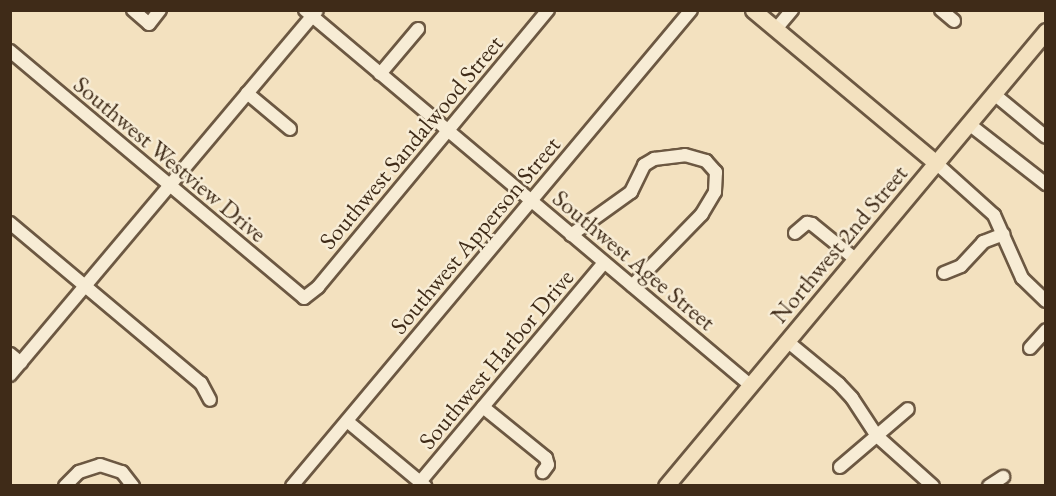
<!DOCTYPE html>
<style>
body{margin:0}
#map{position:relative;width:1056px;height:496px;overflow:hidden;background:#f3e1bf;font-family:"EB Garamond",serif}
div>[style]{position:absolute}
.roads{filter:drop-shadow(2px 0 #6c5842) drop-shadow(-2px 0 #6c5842) drop-shadow(0 2px #6c5842) drop-shadow(0 -2px #6c5842)}
.minor>*{height:12px;margin:-6px;padding:0 6px;transform-origin:6px;border-radius:6px;background:#f7ecd5}
.major>*{height:15px;margin:-7.5px;padding:0 7.5px;transform-origin:7.5px;border-radius:7.5px;background:#f3e1bf}
span{translate:-50% -50%;white-space:nowrap;text-align:center;line-height:1.15;-webkit-text-stroke:5px #f7ecd5;paint-order:stroke}
.street-label{font-size:24px;color:#3f2b18}
.frame{position:absolute;inset:0;border:12px solid #3f2b18;pointer-events:none}
</style>
<div id="map">
<div class="roads">
<div class="minor">
<div style="left:133px;top:10px;width:21px;rotate:41deg"></div>
<div style="left:149px;top:24px;width:18px;rotate:-52deg"></div>
<div style="left:305px;top:10px;width:582px;rotate:40.12deg"></div>
<div style="left:941px;top:10px;width:17px;rotate:40deg"></div>
<div style="left:776px;top:29px;width:25px;rotate:-50deg"></div>
<div style="left:10px;top:51px;width:384px;rotate:40deg"></div>
<div style="left:304px;top:298px;width:18px;rotate:-38deg"></div>
<div style="left:318px;top:287px;width:360px;rotate:-50.3deg"></div>
<div style="left:380px;top:74px;width:59px;rotate:-49.8deg"></div>
<div style="left:247px;top:93px;width:56px;rotate:39.9deg"></div>
<div style="left:994px;top:94px;width:67px;rotate:39.6deg"></div>
<div style="left:969px;top:124px;width:98px;rotate:37.9deg"></div>
<div style="left:936px;top:163px;width:78px;rotate:41.9deg"></div>
<div style="left:994px;top:215px;width:69px;rotate:66deg"></div>
<div style="left:1022px;top:278px;width:33px;rotate:44deg"></div>
<div style="left:10px;top:223px;width:249px;rotate:40deg"></div>
<div style="left:201px;top:383px;width:19px;rotate:62deg"></div>
<div style="left:795px;top:233px;width:16px;rotate:-40deg"></div>
<div style="left:807px;top:223px;width:5px;rotate:11deg"></div>
<div style="left:812px;top:224px;width:55px;rotate:39.1deg"></div>
<div style="left:571px;top:235px;width:74px;rotate:-35.6deg"></div>
<div style="left:631px;top:192px;width:30px;rotate:-64deg"></div>
<div style="left:644px;top:165px;width:12px;rotate:-31deg"></div>
<div style="left:654px;top:159px;width:31px;rotate:-7deg"></div>
<div style="left:685px;top:155px;width:22px;rotate:16deg"></div>
<div style="left:706px;top:161px;width:15px;rotate:48deg"></div>
<div style="left:716px;top:172px;width:20px;rotate:93deg"></div>
<div style="left:715px;top:192px;width:26px;rotate:121deg"></div>
<div style="left:702px;top:214px;width:100px;rotate:134.2deg"></div>
<div style="left:944px;top:273px;width:18px;rotate:-22deg"></div>
<div style="left:961px;top:266px;width:33px;rotate:-47deg"></div>
<div style="left:983px;top:242px;width:22px;rotate:-21deg"></div>
<div style="left:787px;top:341px;width:67px;rotate:39.6deg"></div>
<div style="left:839px;top:384px;width:19px;rotate:47deg"></div>
<div style="left:852px;top:398px;width:45px;rotate:56.7deg"></div>
<div style="left:877px;top:436px;width:75px;rotate:41.8deg"></div>
<div style="left:1030px;top:348px;width:24px;rotate:-48deg"></div>
<div style="left:10px;top:354px;width:14px;rotate:39deg"></div>
<div style="left:10px;top:375px;width:476px;rotate:-49.9deg"></div>
<div style="left:483px;top:407px;width:81px;rotate:39deg"></div>
<div style="left:546px;top:458px;width:7px;rotate:74deg"></div>
<div style="left:548px;top:465px;width:9px;rotate:126deg"></div>
<div style="left:347px;top:421px;width:102px;rotate:39.8deg"></div>
<div style="left:840px;top:467px;width:89px;rotate:-40.5deg"></div>
<div style="left:420px;top:482px;width:286px;rotate:-50deg"></div>
<div style="left:65px;top:486px;width:20px;rotate:-45deg"></div>
<div style="left:79px;top:472px;width:22px;rotate:-18deg"></div>
<div style="left:100px;top:465px;width:23px;rotate:18deg"></div>
<div style="left:122px;top:472px;width:18px;rotate:52deg"></div>
<div style="left:292px;top:486px;width:621px;rotate:-50.03deg"></div>
<div style="left:989px;top:486px;width:17px;rotate:-33deg"></div>
</div>
<div class="major">
<div style="left:753px;top:10px;width:239px;rotate:39.9deg"></div>
<div style="left:666px;top:486px;width:593px;rotate:-50.13deg"></div>
</div>
</div>
<div class="street-label">
<span style="left:411px;top:142px;rotate:-50deg">Southwest Sandalwood Street</span>
<span style="left:170px;top:159px;rotate:40deg">Southwest Westview Drive</span>
<span style="left:475px;top:235px;rotate:-50deg">Southwest Apperson Street</span>
<span style="left:839px;top:244px;rotate:-50deg">Northwest 2nd Street</span>
<span style="left:634px;top:260px;rotate:40deg">Southwest Agee Street</span>
<span style="left:496px;top:359px;rotate:-50deg">Southwest Harbor Drive</span>
</div>
<div class="frame"></div>
</div>
